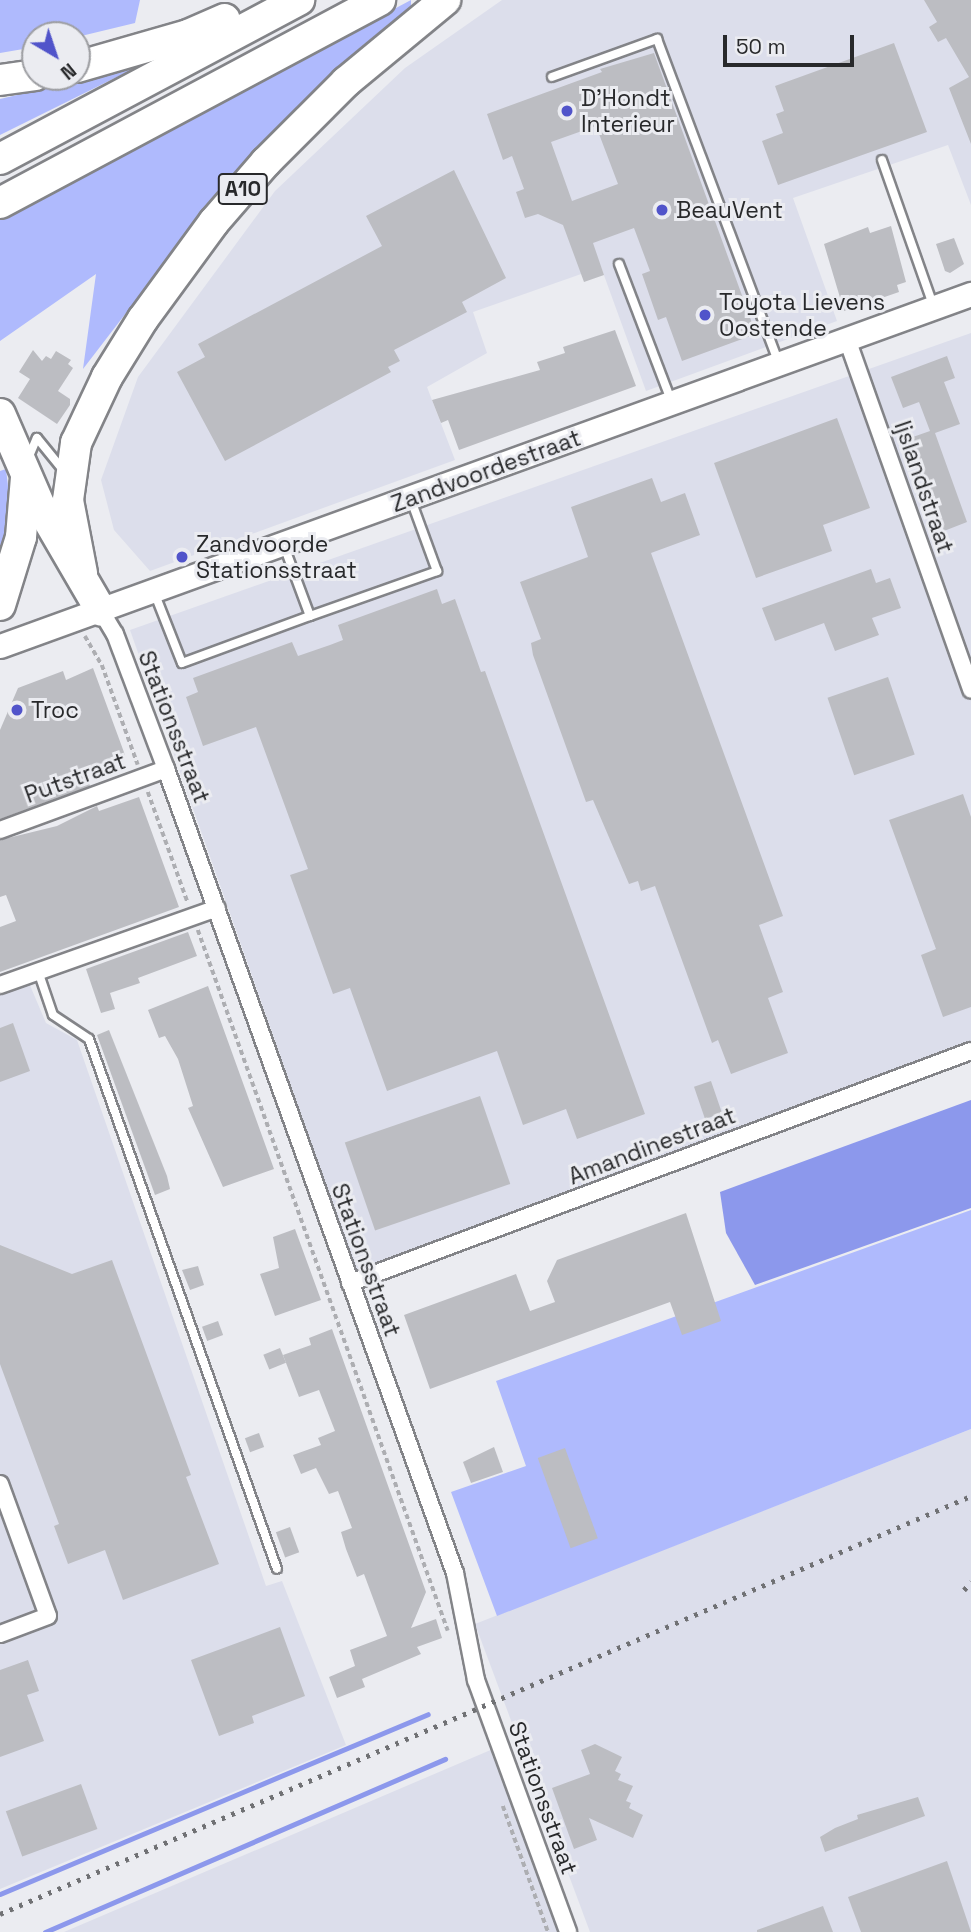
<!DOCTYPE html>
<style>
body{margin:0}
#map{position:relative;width:971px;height:1932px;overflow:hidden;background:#ebecf1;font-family:"Space Grotesk",sans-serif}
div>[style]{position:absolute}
.built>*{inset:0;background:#dcdeeb}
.green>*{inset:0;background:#afbafd}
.water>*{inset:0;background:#8c98ec}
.stream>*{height:5px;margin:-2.5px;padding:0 2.5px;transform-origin:2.5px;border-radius:2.5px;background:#8c98ec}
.building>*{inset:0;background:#bcbdc2;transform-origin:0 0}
.path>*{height:3.5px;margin-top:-1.75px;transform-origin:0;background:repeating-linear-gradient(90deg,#adaeb2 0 5px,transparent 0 8.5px)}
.roads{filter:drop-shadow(2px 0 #838488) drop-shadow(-2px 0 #838488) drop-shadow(0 2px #838488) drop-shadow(0 -2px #838488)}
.service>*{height:8px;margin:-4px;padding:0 4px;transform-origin:4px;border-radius:4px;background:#fff}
.minor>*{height:16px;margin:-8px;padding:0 8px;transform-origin:8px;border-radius:8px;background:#fff}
.secondary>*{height:23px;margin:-11.5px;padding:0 11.5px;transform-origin:11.5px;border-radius:11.5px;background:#fff}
.motorway>*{height:30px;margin:-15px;padding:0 15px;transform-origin:15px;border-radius:15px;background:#fff}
.rail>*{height:5px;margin-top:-2.5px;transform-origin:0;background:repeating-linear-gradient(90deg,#707174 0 3.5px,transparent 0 10.5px)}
.dots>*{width:19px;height:19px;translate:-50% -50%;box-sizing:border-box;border:4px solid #ebecf1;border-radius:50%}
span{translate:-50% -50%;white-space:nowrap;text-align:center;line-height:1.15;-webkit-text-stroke:6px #ebecf1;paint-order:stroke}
.shield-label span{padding:2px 5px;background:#ebecf1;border:2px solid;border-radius:5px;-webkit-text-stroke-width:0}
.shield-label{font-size:21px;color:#28292b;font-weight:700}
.poi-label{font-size:23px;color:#28292b}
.left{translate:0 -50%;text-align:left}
.street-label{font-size:23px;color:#28292b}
.north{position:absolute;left:21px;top:21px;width:70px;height:70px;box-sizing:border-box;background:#ebecf1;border:2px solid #9d9ea2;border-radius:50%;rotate:141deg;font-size:19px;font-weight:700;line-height:28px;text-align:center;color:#28292b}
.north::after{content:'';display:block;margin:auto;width:24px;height:32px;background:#5154ca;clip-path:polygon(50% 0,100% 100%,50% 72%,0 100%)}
.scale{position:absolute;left:723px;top:35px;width:131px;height:32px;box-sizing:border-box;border:4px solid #28292b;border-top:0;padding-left:9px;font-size:21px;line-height:24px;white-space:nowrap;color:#28292b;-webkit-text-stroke:5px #ebecf1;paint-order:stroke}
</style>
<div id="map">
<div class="built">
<div style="clip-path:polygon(502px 0,971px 0,971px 205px,948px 145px,793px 198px,837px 321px,646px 391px,601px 267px,473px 312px,487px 353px,427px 387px,455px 460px,150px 571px,114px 530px,101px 480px,138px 377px,275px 191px,405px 68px)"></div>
<div style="clip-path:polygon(971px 333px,971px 1044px,357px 1273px,130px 630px)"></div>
<div style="clip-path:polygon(29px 983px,46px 1023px,77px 1040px,266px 1586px,282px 1581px,346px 1745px,0 1889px,0 994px)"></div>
<div style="clip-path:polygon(971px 1429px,971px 1932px,590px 1932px,475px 1624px)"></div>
<div style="clip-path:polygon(500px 1746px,563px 1932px,64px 1932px)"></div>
</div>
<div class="green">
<div style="clip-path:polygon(0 0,140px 0,135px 23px,77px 37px,35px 35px,35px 47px,0 53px)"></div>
<div style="clip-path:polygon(411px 0,411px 9px,292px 112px,229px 179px,83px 369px,96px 274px,0 341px,0 219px)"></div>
<div style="clip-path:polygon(137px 67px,0 135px,0 99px)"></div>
<div style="clip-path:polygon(6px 469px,12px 521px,0 566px,0 471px)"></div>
<div style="clip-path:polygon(971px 1210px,971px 1429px,497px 1616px,451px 1492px,526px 1466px,496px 1381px)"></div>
</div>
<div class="water">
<div style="clip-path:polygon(971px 1100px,971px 1208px,755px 1285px,726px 1233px,720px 1192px)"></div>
</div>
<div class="stream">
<div style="left:0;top:1894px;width:464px;rotate:-22.8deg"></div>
<div style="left:45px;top:1932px;width:436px;rotate:-23.4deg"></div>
</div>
<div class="building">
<div style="clip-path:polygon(924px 0,971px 0,971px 144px,949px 88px,969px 77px,946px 38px,938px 42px,929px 27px,937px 22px)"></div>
<div style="clip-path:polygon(894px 43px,927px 132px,778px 185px,762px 141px,783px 133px,776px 114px,784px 111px,775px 86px)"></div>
<div style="clip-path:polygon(evenodd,654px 53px,756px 334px,682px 361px,666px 317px,658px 320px,642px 274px,650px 271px,634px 228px,593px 243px,604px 275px,584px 282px,563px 225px,538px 214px,525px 218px,516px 192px,524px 189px,512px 156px,503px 160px,487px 114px,602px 72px,600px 69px,654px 53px,596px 126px,618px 184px,572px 201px,551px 142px,596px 126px)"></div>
<div style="clip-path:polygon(454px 170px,506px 278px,462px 302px,467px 312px,394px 350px,400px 361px,388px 367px,391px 372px,225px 461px,177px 372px,205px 357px,198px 344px,382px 246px,366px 216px)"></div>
<div style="clip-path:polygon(891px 226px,906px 282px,897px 285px,899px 292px,844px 311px,824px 244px,868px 227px,870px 233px)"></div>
<div style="clip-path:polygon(954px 238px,964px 264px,950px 273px,945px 271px,936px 244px)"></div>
<div style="clip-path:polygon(615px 330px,636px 386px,459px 450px,448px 420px,441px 423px,432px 400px,540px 370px,537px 362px,565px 353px,563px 347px)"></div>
<div style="clip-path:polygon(33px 350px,42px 361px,46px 356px,51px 359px,56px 351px,71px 360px,68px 364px,73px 368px,58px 391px,70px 399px,70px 405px,57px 424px,18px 398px,30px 379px,19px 372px)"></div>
<div style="clip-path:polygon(947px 356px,955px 378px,944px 382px,960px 424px,935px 433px,967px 522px,944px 531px,910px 438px,930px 431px,919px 402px,903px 408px,891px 377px)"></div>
<div style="clip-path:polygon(837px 418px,870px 508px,823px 525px,832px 551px,756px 578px,714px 463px)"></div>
<div style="clip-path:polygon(652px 478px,661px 502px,685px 493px,700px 535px,651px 553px,783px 916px,759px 925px,783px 992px,768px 998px,788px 1053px,731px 1074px,718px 1040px,712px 1043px,655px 886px,641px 891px,638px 881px,629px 884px,593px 800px,586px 802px,533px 655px,531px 643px,541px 639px,520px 582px,588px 557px,571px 507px)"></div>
<div style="clip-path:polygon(871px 569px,876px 583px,890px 578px,901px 608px,872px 618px,879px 635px,835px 651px,824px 623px,775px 641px,762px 608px)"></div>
<div style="clip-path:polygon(437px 589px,442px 604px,455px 599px,481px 672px,485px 671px,645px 1114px,577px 1139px,566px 1109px,523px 1125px,497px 1051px,387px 1091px,350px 988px,333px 994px,290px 875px,308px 869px,256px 727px,203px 746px,186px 697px,198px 692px,193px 678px,292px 642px,298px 656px,330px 645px,343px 640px,338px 625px)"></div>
<div style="clip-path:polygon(93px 668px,125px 755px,84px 770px,90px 786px,0 819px,0 730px,18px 688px,63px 671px,66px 680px)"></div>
<div style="left:888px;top:677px;width:82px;height:64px;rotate:71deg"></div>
<div style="clip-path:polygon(963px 794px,971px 817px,971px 1007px,943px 1017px,921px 955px,936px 949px,889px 820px)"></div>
<div style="clip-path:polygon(139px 797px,179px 907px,0 972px,0 927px,16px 921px,6px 895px,0 897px,0 840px,57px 826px,97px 806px,99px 811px)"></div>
<div style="clip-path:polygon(188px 932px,197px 956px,138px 978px,140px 983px,110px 993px,115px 1009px,101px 1013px,86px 969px)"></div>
<div style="clip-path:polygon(208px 986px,274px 1169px,223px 1187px,188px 1108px,193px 1106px,178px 1059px,165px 1036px,159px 1038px,148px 1010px)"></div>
<div style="clip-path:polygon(13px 1023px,30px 1071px,0 1082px,0 1028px)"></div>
<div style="clip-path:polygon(109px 1030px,167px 1176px,170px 1189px,155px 1195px,97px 1035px)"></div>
<div style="left:711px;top:1081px;width:34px;height:18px;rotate:71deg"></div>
<div style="left:480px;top:1096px;width:93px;height:143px;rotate:71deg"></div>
<div style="clip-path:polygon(686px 1213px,721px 1321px,682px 1335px,670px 1302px,430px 1389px,404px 1315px,516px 1274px,530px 1311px,555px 1302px,547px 1281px,557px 1260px)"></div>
<div style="clip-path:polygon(295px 1229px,321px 1300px,275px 1316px,260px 1274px,279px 1268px,273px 1237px)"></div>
<div style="clip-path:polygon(0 1245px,72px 1274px,112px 1260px,191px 1475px,186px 1477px,219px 1564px,123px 1600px,105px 1550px,68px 1564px,54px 1526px,59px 1524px,0 1364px)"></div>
<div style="clip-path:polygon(198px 1266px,204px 1285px,190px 1290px,182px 1270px)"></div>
<div style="left:218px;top:1321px;width:15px;height:17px;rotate:70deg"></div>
<div style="clip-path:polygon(332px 1329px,426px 1592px,411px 1628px,436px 1619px,442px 1638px,417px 1647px,421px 1654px,362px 1679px,365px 1687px,337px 1698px,329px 1677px,355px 1666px,350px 1650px,387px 1636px,364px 1574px,357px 1577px,346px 1549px,341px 1532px,352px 1528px,338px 1491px,329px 1494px,316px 1468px,301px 1474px,293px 1455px,321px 1445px,318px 1438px,335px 1431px,319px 1390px,299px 1397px,283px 1355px,311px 1345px,309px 1338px)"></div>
<div style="left:280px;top:1348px;width:16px;height:18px;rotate:68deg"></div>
<div style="left:259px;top:1433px;width:15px;height:15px;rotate:70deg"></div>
<div style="clip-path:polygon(494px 1447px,503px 1472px,471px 1483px,463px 1462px)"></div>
<div style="left:565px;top:1448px;width:96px;height:29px;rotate:70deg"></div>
<div style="left:290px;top:1527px;width:27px;height:15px;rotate:70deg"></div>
<div style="clip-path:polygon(280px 1627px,305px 1696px,252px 1716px,254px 1723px,219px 1736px,191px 1660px)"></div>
<div style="clip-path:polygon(28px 1660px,39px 1691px,27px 1695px,44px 1741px,0 1757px,0 1670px)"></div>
<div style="clip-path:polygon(595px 1744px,622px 1757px,615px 1771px,621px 1774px,618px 1780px,633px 1786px,626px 1801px,631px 1803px,629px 1808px,643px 1815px,633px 1838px,589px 1818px,597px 1840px,574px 1849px,552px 1788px,590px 1774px,581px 1750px)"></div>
<div style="left:81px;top:1784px;width:48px;height:80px;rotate:70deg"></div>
<div style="clip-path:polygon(918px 1797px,925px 1816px,825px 1852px,820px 1837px,835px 1828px,858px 1819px,857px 1815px)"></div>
<div style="clip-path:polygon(947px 1861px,971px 1932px,861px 1932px,848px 1897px)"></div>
<div style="clip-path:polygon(823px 1906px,833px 1932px,757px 1932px,757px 1930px)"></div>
</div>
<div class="path">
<div style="left:85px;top:636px;width:34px;rotate:60deg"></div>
<div style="left:102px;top:665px;width:106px;rotate:70.2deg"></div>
<div style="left:148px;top:792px;width:118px;rotate:70.2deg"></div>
<div style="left:198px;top:930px;width:744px;rotate:70.37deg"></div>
<div style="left:503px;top:1806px;width:134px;rotate:70.3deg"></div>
</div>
<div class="roads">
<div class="service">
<div style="left:552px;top:77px;width:112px;rotate:-19.9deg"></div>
<div style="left:657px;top:39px;width:344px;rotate:69.4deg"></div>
<div style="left:882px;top:160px;width:154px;rotate:70.6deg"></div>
<div style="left:619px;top:264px;width:146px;rotate:69.1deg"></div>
<div style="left:27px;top:461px;width:25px;rotate:-67deg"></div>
<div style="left:37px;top:438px;width:41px;rotate:50.9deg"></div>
<div style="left:154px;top:592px;width:76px;rotate:68.5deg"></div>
<div style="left:182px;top:663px;width:136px;rotate:-20.2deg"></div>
<div style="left:310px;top:616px;width:75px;rotate:-110.4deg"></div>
<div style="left:310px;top:616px;width:135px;rotate:-19.5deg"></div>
<div style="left:437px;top:571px;width:76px;rotate:-110.1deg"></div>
<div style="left:38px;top:971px;width:46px;rotate:71.2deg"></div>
<div style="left:53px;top:1015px;width:43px;rotate:33.7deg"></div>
<div style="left:89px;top:1039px;width:562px;rotate:70.47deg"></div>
</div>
<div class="minor">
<div style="left:847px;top:339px;width:372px;rotate:70.5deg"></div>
<div style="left:101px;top:611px;width:27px;rotate:59deg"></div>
<div style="left:115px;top:634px;width:144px;rotate:69.3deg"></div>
<div style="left:166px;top:769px;width:854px;rotate:70.23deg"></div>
<div style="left:455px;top:1573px;width:109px;rotate:78.9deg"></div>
<div style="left:476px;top:1680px;width:268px;rotate:69.9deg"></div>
<div style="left:0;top:830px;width:177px;rotate:-20.2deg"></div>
<div style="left:0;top:985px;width:230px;rotate:-19.5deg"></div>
<div style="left:350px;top:1283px;width:663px;rotate:-20.49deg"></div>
<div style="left:0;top:1484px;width:140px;rotate:70deg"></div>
<div style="left:48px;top:1616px;width:51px;rotate:159.4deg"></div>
</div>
<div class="secondary">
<div style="left:0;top:646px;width:1033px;rotate:-19.93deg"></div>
</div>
<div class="motorway">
<div style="left:77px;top:67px;width:116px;rotate:-16.1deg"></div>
<div style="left:188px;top:35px;width:40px;rotate:-23.4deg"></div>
<div style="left:0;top:80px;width:35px;rotate:-8deg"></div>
<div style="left:0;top:159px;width:339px;rotate:-28deg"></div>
<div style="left:0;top:203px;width:431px;rotate:-28.1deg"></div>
<div style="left:0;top:414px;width:100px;rotate:66.5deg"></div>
<div style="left:40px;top:506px;width:121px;rotate:59.8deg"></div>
<div style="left:82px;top:573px;width:74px;rotate:-100.9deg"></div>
<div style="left:68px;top:500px;width:58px;rotate:-82deg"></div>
<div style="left:76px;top:443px;width:73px;rotate:-64.8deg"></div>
<div style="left:107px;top:377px;width:68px;rotate:-58.2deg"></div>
<div style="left:143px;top:319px;width:120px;rotate:-53.8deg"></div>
<div style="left:214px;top:222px;width:79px;rotate:-49.1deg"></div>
<div style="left:266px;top:162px;width:113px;rotate:-45deg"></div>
<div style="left:346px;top:82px;width:129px;rotate:-39.6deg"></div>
<div style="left:0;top:605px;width:71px;rotate:-72.8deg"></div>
<div style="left:21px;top:537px;width:60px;rotate:-85.2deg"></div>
</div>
</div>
<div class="rail">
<div style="left:964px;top:1590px;width:11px;rotate:-49deg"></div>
<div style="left:0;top:1914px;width:1057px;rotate:-23.29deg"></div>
</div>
<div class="dots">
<div style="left:567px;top:111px;background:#5154ca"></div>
<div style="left:662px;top:210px;background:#5154ca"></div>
<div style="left:705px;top:315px;background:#5154ca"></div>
<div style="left:182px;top:557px;background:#5154ca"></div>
<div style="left:17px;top:710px;background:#5154ca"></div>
</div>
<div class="shield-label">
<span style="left:243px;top:189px">A10</span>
</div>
<div class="poi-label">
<span class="left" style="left:581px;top:111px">D'Hondt<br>Interieur</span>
<span class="left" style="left:676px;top:210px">BeauVent</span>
<span class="left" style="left:719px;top:315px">Toyota Lievens<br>Oostende</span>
<span class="left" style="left:196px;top:557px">Zandvoorde<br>Stationsstraat</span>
<span class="left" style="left:31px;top:710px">Troc</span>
</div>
<div class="street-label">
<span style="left:486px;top:471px;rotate:-20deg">Zandvoordestraat</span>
<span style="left:924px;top:487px;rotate:71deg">Ijslandstraat</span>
<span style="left:174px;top:727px;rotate:69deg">Stationsstraat</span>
<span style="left:75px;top:778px;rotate:-20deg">Putstraat</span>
<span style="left:652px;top:1146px;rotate:-21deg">Amandinestraat</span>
<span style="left:366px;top:1260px;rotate:70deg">Stationsstraat</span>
<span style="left:543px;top:1798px;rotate:70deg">Stationsstraat</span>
</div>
<div class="north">N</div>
<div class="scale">50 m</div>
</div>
